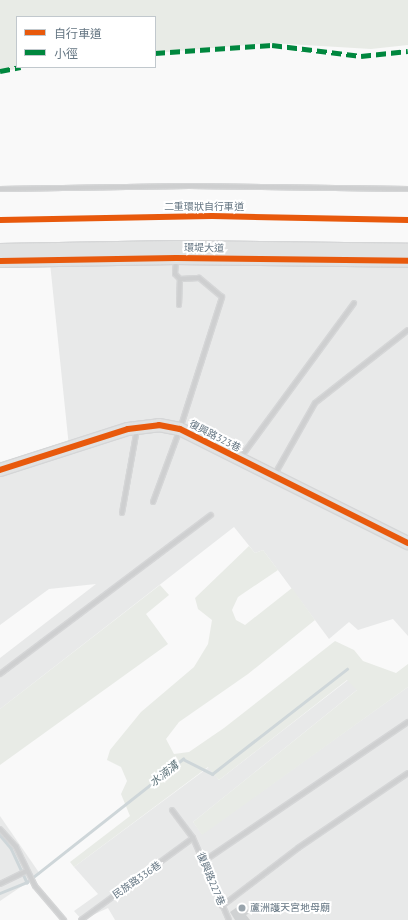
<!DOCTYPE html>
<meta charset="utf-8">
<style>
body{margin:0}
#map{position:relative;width:408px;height:920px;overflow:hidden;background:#f9f9f9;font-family:"PT Sans","Noto Sans TC",sans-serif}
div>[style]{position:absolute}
.built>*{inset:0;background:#e8e9e9}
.green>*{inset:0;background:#e8ebe6}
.stream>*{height:2.5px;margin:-1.25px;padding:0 1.25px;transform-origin:1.25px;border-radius:1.25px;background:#ced6d9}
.building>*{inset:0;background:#d0d2d3}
.roads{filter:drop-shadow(1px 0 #d5d6d7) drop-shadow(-1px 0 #d5d6d7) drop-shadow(0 1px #d5d6d7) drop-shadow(0 -1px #d5d6d7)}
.lane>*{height:4px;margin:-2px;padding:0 2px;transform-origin:2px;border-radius:2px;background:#cecfd0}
.secondary>*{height:12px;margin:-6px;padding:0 6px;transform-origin:6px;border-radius:6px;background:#e1e2e2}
.quiet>*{height:5px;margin-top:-2.5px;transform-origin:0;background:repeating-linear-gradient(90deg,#00873e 0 10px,transparent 0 15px)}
.cycleway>*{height:6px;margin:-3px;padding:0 3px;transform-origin:3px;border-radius:3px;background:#e8590c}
.dots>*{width:11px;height:11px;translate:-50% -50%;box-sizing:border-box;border:2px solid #fff;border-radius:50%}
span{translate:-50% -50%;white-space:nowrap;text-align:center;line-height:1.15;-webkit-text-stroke:4px #fff;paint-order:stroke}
.street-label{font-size:10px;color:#657683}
.poi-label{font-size:10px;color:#657683}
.left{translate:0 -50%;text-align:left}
.water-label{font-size:11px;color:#60757c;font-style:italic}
.legend{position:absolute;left:16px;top:16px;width:140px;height:52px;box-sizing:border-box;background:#fff;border:1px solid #c1c8cd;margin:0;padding:5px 7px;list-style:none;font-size:12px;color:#657683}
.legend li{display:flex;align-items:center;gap:8px;height:20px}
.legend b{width:20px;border:1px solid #c1c8cd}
</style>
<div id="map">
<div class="built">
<div style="clip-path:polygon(50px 263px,408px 266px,408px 636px,393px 619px,358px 630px,349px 622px,329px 639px,263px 550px,255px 553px,234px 527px,0 709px,0 658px,96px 584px,49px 589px,0 625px,0 460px,1px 466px,69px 447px)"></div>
<div style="clip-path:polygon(348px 680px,358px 689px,193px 822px,202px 834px,408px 687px,408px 920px,115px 920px,108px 908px,82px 920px,74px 911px,98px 894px,74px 867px,209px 767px,219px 780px)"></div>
<div style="clip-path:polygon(0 816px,40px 874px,0 901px)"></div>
</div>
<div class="green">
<div style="clip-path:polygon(0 0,408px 0,408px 45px,371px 49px,271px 43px,155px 53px,155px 17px,17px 17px,17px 67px,27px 67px,0 72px)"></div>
<div style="clip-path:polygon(249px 546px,255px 553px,263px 550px,278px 570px,238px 597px,232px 610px,236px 620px,245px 625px,292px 588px,315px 620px,248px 674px,179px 722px,166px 739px,174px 754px,189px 752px,224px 728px,335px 641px,354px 650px,363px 661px,396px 673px,408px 664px,408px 687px,202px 835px,193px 822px,357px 690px,347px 680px,219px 780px,208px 767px,74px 867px,70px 862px,130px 816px,121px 794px,127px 781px,121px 767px,107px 760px,110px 750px,141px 712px,194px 667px,208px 644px,212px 620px,198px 609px,195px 598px)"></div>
<div style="clip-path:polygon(160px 585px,169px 595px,146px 614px,168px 644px,0 765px,0 709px)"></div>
</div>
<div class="stream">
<div style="left:0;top:835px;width:17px;rotate:50deg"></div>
<div style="left:11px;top:848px;width:38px;rotate:65deg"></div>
<div style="left:0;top:893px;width:29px;rotate:-22deg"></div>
<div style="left:27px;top:882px;width:199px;rotate:-38.3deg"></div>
<div style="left:183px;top:759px;width:33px;rotate:27deg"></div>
<div style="left:212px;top:774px;width:171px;rotate:-37.9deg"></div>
</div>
<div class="building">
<div style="clip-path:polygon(243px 903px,250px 913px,246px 915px,250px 920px,235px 920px,230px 912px)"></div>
</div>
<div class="roads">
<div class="lane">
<div style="left:0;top:189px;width:189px;rotate:-0.9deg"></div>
<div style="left:189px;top:186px;width:219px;rotate:0.8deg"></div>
<div style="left:179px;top:305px;width:26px;rotate:-88deg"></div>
<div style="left:241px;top:457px;width:191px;rotate:-53.7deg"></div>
<div style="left:275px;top:474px;width:81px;rotate:-60.6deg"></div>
<div style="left:315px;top:403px;width:118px;rotate:-38.1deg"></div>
<div style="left:153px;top:502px;width:78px;rotate:-69.7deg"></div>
<div style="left:180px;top:429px;width:139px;rotate:-72.3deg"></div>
<div style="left:222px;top:297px;width:30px;rotate:-140deg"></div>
<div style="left:199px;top:278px;width:19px;rotate:177deg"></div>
<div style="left:180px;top:279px;width:7px;rotate:-135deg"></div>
<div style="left:175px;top:274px;width:15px;rotate:-86deg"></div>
<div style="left:122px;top:513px;width:85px;rotate:-79.9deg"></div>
<div style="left:0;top:674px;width:264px;rotate:-37deg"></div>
<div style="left:172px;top:810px;width:35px;rotate:53deg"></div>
<div style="left:193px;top:838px;width:90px;rotate:66.3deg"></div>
<div style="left:0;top:829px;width:24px;rotate:48deg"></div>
<div style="left:16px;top:847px;width:43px;rotate:64deg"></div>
<div style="left:35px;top:886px;width:45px;rotate:49.5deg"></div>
<div style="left:204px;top:861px;width:247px;rotate:-34.3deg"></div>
<div style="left:0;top:884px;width:30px;rotate:-26deg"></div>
<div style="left:222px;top:906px;width:96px;rotate:-37.3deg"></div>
<div style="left:298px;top:848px;width:133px;rotate:-34.3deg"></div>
<div style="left:81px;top:920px;width:139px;rotate:-36.2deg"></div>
</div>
<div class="secondary">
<div style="left:0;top:250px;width:176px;rotate:-1deg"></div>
<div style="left:176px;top:247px;width:232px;rotate:0.7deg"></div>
<div style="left:0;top:261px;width:176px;rotate:-1deg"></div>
<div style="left:176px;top:258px;width:232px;rotate:0.7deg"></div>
<div style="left:0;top:470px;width:134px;rotate:-17.8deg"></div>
<div style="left:128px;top:429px;width:31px;rotate:-7deg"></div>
<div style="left:159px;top:425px;width:21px;rotate:11deg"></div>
<div style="left:180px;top:429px;width:255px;rotate:26.6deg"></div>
</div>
</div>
<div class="quiet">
<div style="left:155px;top:53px;width:117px;rotate:-3.9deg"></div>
<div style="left:272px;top:45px;width:90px;rotate:7deg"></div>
<div style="left:361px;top:56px;width:47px;rotate:-6.1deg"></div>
<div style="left:0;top:71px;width:21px;rotate:-11deg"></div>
</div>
<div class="cycleway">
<div style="left:0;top:220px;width:212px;rotate:-1.1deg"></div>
<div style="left:212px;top:216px;width:196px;rotate:1.2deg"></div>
<div style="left:0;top:261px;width:176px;rotate:-1deg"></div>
<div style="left:176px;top:258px;width:232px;rotate:0.7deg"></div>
<div style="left:0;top:470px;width:134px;rotate:-17.8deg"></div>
<div style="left:128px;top:429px;width:31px;rotate:-7deg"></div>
<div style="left:159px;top:425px;width:21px;rotate:11deg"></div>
<div style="left:180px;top:429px;width:255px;rotate:26.6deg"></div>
</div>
<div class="dots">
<div style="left:242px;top:908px;background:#99a4ac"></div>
</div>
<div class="street-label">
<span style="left:204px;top:207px">二重環狀自行車道</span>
<span style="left:204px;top:248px;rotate:1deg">環堤大道</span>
<span style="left:215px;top:436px;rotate:27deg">復興路323巷</span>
<span style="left:211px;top:879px;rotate:67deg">復興路227巷</span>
<span style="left:137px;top:880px;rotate:-35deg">民族路336巷</span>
</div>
<div class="poi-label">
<span class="left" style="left:250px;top:908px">蘆洲護天宮地母廟</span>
</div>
<div class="water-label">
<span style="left:164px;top:774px;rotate:-38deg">水湳溝</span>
</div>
<ul class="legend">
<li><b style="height:5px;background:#e8590c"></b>自行車道</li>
<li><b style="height:5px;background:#00873e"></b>小徑</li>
</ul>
</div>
